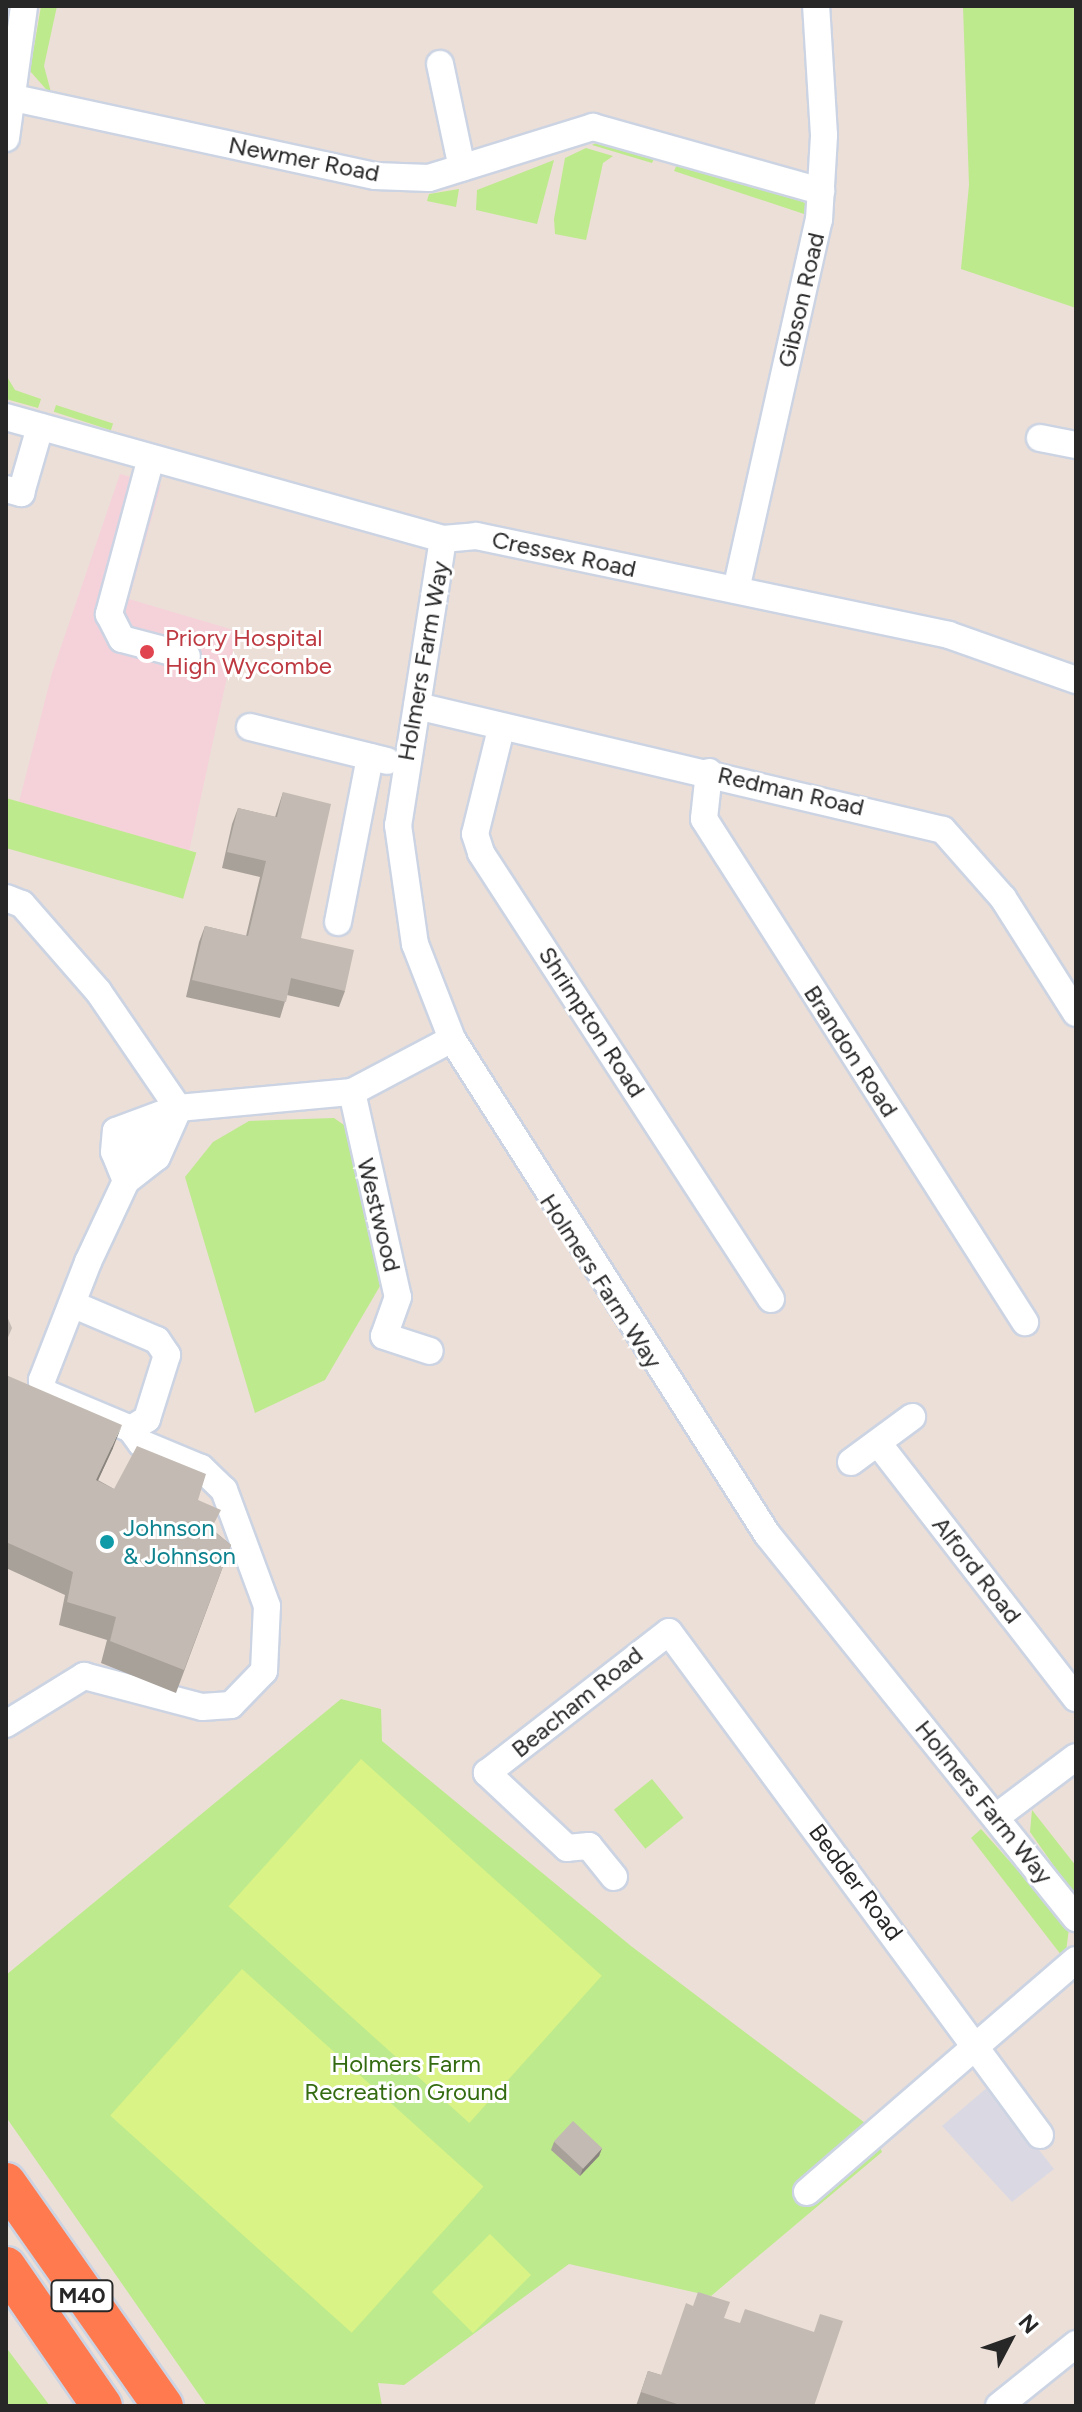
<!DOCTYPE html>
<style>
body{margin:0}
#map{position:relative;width:1082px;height:2412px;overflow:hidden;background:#ecdfd7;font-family:Figtree,sans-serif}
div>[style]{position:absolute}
.industrial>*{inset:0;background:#dad9e3}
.medical>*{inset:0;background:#f5d2da}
.green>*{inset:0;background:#bdea8c;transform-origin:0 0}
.pitch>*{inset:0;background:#d9f386;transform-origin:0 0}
.roads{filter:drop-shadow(2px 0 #ccd4e3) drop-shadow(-2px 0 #ccd4e3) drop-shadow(0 2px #ccd4e3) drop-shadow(0 -2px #ccd4e3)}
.minor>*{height:26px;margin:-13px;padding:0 13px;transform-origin:13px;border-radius:13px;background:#fff}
.highway>*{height:40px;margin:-20px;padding:0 20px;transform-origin:20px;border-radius:20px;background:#ff7b4f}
.wall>*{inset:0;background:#a8a19a}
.shaded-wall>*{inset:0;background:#88837d}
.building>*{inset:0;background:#c3bbb3;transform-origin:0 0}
.dots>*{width:22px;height:22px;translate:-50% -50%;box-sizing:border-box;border:4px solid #fff;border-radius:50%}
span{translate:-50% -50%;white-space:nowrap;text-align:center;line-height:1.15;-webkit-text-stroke:6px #fff;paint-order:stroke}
.shield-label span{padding:2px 6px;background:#fff;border:2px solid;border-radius:6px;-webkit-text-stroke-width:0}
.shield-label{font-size:22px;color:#272727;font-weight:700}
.street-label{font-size:24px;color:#272727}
.health-label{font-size:24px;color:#be3a42}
.left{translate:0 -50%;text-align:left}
.culture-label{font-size:24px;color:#0d838f}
.park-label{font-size:24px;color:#346b11}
.frame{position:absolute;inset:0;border:8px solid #272727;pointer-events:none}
.north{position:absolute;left:970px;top:2300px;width:80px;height:80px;-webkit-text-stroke:6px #fff;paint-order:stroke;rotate:49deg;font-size:22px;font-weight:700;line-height:32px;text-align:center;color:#272727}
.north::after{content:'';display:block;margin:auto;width:28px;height:36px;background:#272727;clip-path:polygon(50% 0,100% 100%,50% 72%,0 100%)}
</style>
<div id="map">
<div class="industrial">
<div style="clip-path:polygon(989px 2086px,1054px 2169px,1012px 2202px,942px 2126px)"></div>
</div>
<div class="medical">
<div style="clip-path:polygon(120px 474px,161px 485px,129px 599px,237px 631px,189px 852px,19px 802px,52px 673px)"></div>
</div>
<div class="green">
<div style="clip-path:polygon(41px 6px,57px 6px,44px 66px,52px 96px,30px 71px)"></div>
<div style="clip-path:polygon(963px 6px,1076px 6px,1076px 308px,961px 269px,969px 185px)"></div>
<div style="clip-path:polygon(601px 140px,656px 155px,652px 163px,592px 145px)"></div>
<div style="clip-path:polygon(586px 148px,613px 156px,603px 163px,586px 240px,555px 234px,554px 219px,565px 158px)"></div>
<div style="clip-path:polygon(554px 160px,537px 224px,476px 210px,477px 190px)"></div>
<div style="clip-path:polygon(679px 160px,794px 196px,809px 206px,807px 215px,674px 171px)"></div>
<div style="clip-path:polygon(459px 189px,456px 207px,427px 201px,429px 194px)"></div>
<div style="clip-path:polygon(6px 375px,15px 390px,41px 399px,38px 408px,6px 399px)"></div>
<div style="left:56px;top:405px;width:60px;height:7px;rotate:18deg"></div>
<div style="left:6px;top:798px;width:198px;height:48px;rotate:16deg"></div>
<div style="clip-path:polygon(334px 1118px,344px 1125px,387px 1274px,325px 1380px,255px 1413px,185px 1177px,213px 1142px,249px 1121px)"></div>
<div style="clip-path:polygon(341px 1699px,381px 1709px,382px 1741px,631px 1946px,873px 2129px,882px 2152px,711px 2296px,569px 2264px,404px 2385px,378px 2383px,382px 2406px,207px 2406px,6px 2117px,6px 1975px)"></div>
<div style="left:652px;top:1779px;width:50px;height:49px;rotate:51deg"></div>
<div style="clip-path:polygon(1032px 1810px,1076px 1866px,1076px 1897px,1030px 1832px)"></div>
<div style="clip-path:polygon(981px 1829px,1069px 1928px,1065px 1960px,971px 1838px)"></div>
<div style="clip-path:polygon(6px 2348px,8px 2350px,50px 2406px,6px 2406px)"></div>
</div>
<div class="pitch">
<div style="left:361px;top:1759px;width:324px;height:198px;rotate:42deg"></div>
<div style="left:242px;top:1969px;width:325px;height:197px;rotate:42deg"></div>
<div style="left:490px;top:2234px;width:58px;height:82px;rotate:45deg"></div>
</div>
<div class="roads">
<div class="minor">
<div style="left:440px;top:64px;width:106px;rotate:78.1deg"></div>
<div style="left:14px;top:98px;width:369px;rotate:12.2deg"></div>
<div style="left:375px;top:176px;width:54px;rotate:2.1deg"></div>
<div style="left:429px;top:178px;width:172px;rotate:-17.3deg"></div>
<div style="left:593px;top:127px;width:237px;rotate:15.7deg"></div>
<div style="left:6px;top:138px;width:133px;rotate:-82.2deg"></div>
<div style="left:6px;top:417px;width:454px;rotate:15.6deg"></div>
<div style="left:443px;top:539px;width:33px;rotate:-5deg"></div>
<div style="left:476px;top:536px;width:483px;rotate:11.8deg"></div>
<div style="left:949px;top:635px;width:135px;rotate:19.5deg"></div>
<div style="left:1040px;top:438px;width:37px;rotate:11deg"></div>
<div style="left:151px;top:458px;width:162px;rotate:105.1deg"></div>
<div style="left:109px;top:614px;width:28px;rotate:63deg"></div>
<div style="left:122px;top:639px;width:67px;rotate:14.7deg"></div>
<div style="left:6px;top:489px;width:16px;rotate:15deg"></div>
<div style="left:21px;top:493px;width:69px;rotate:-73.9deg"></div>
<div style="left:443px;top:539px;width:290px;rotate:98.9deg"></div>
<div style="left:398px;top:825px;width:120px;rotate:81.9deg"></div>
<div style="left:415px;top:944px;width:102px;rotate:68.7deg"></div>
<div style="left:452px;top:1039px;width:587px;rotate:57.53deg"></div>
<div style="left:767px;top:1534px;width:493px;rotate:51.2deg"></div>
<div style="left:736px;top:590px;width:379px;rotate:-77.4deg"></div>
<div style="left:819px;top:220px;width:85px;rotate:-86.6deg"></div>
<div style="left:824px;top:135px;width:129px;rotate:-93.5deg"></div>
<div style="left:417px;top:706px;width:540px;rotate:13.26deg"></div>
<div style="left:943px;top:830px;width:91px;rotate:48.6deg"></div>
<div style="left:1003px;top:898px;width:136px;rotate:57.6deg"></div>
<div style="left:250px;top:727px;width:141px;rotate:13.9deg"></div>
<div style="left:501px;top:729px;width:108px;rotate:103.9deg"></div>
<div style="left:475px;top:834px;width:20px;rotate:72deg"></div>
<div style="left:481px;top:853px;width:532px;rotate:56.97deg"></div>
<div style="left:709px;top:772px;width:47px;rotate:96.1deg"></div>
<div style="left:704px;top:819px;width:597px;rotate:57.46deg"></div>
<div style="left:6px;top:898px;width:17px;rotate:21deg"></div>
<div style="left:22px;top:904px;width:116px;rotate:48.9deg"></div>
<div style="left:98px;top:991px;width:142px;rotate:55.6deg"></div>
<div style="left:178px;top:1108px;width:175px;rotate:-5.3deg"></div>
<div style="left:352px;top:1092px;width:113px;rotate:-27.9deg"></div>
<div style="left:338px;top:922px;width:168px;rotate:-79deg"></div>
<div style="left:352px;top:1092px;width:210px;rotate:77.4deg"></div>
<div style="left:398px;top:1297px;width:41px;rotate:109.7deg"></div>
<div style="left:384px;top:1336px;width:48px;rotate:18.1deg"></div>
<div style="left:126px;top:1181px;width:34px;rotate:-76deg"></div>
<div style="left:134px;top:1148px;width:47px;rotate:-42.4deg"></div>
<div style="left:126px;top:1181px;width:39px;rotate:-38deg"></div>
<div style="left:157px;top:1157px;width:49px;rotate:-66deg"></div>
<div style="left:72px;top:1304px;width:92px;rotate:23deg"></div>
<div style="left:157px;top:1340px;width:18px;rotate:56deg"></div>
<div style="left:167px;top:1355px;width:67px;rotate:107.4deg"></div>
<div style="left:147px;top:1419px;width:19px;rotate:148deg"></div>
<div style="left:131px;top:1429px;width:95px;rotate:-157.2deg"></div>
<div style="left:43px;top:1392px;width:12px;rotate:-95deg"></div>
<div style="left:42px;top:1380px;width:127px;rotate:-68.7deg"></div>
<div style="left:88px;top:1262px;width:89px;rotate:-64.9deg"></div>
<div style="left:126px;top:1181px;width:31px;rotate:-112deg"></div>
<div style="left:114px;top:1152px;width:21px;rotate:-85deg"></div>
<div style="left:116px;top:1131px;width:66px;rotate:-20.4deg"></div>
<div style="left:878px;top:1443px;width:323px;rotate:52.2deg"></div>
<div style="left:851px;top:1462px;width:76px;rotate:-36.4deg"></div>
<div style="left:6px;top:1724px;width:92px;rotate:-31.6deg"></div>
<div style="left:84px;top:1676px;width:122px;rotate:14.7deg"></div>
<div style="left:202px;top:1707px;width:29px;rotate:-4deg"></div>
<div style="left:231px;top:1705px;width:47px;rotate:-45.9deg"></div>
<div style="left:264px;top:1671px;width:65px;rotate:-87.4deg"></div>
<div style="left:267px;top:1606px;width:124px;rotate:-110.3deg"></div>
<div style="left:224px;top:1490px;width:32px;rotate:-136deg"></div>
<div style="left:201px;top:1468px;width:65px;rotate:-157.4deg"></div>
<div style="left:141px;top:1443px;width:17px;rotate:-126deg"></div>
<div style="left:996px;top:1817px;width:100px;rotate:-36.9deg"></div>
<div style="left:614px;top:1877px;width:40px;rotate:-129deg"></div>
<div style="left:589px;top:1846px;width:22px;rotate:175deg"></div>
<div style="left:567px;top:1848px;width:110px;rotate:-136.8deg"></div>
<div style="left:487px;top:1773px;width:230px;rotate:-37.8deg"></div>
<div style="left:669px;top:1632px;width:625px;rotate:53.59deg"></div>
<div style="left:807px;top:2192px;width:355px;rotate:-40.8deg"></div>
<div style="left:999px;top:2406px;width:99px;rotate:-38.8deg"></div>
</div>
<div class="highway">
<div style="left:6px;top:2183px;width:273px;rotate:54.9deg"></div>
<div style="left:6px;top:2267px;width:169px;rotate:55.4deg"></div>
</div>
</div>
<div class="wall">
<div style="clip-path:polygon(283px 792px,301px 938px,345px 991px,339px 1007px,287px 995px,280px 1018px,186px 997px,199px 942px,205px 926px,246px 936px,260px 877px,222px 868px,232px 824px,238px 808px,275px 817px)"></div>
<div style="clip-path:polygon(6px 1375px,113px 1448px,98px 1480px,114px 1489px,198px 1500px,213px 1530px,231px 1545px,176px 1693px,101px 1663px,107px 1640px,59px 1625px,65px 1595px,6px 1568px)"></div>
<div style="clip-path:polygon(554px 2142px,602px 2148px,599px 2156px,580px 2176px,551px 2150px)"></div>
<div style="clip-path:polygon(648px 2371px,661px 2375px,814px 2406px,636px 2406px)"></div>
</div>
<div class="shaded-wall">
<div style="clip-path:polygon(122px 1425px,113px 1448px,88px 1502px,96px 1480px)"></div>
<div style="clip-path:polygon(602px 2148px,599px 2156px,580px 2176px,583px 2168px)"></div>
</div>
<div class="building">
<div style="clip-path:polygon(283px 792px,331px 804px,301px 938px,354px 950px,345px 991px,291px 978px,286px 1002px,192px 980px,205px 926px,248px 936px,266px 861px,227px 852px,238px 808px,277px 817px)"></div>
<div style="clip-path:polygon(6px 1314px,12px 1328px,6px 1342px)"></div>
<div style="clip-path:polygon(6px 1375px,122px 1425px,96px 1480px,114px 1489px,137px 1446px,206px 1474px,198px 1500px,221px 1510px,211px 1529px,231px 1545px,184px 1670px,110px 1641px,116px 1617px,67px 1602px,73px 1572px,6px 1542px)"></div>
<div style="left:573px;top:2121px;width:40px;height:28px;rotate:43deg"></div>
<div style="clip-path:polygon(698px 2292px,730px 2302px,724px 2318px,740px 2323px,745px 2309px,814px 2332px,820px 2314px,843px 2321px,814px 2406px,683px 2406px,641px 2392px,648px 2371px,661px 2375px,686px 2303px,693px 2306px)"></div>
</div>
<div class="dots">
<div style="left:147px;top:652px;background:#e0444e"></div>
<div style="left:107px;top:1542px;background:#0f9aa8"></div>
</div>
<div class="shield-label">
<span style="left:82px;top:2296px">M40</span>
</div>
<div class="street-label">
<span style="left:304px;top:159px;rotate:11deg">Newmer Road</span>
<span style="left:801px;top:300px;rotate:-77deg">Gibson Road</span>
<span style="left:564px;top:554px;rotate:12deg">Cressex Road</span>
<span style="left:423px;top:661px;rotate:-80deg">Holmers Farm Way</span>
<span style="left:791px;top:791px;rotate:13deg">Redman Road</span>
<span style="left:592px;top:1022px;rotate:57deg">Shrimpton Road</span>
<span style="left:851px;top:1051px;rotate:57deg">Brandon Road</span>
<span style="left:379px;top:1215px;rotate:76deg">Westwood</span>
<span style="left:601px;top:1281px;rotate:57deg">Holmers Farm Way</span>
<span style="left:977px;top:1570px;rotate:52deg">Alford Road</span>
<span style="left:577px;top:1702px;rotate:-39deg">Beacham Road</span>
<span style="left:984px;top:1802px;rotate:51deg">Holmers Farm Way</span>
<span style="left:856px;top:1882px;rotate:53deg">Bedder Road</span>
</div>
<div class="health-label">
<span class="left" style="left:165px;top:652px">Priory Hospital<br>High Wycombe</span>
</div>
<div class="culture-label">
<span class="left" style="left:123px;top:1542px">Johnson<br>&amp; Johnson</span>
</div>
<div class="park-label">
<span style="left:406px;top:2078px">Holmers Farm<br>Recreation Ground</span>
</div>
<div class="frame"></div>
<div class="north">N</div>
</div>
